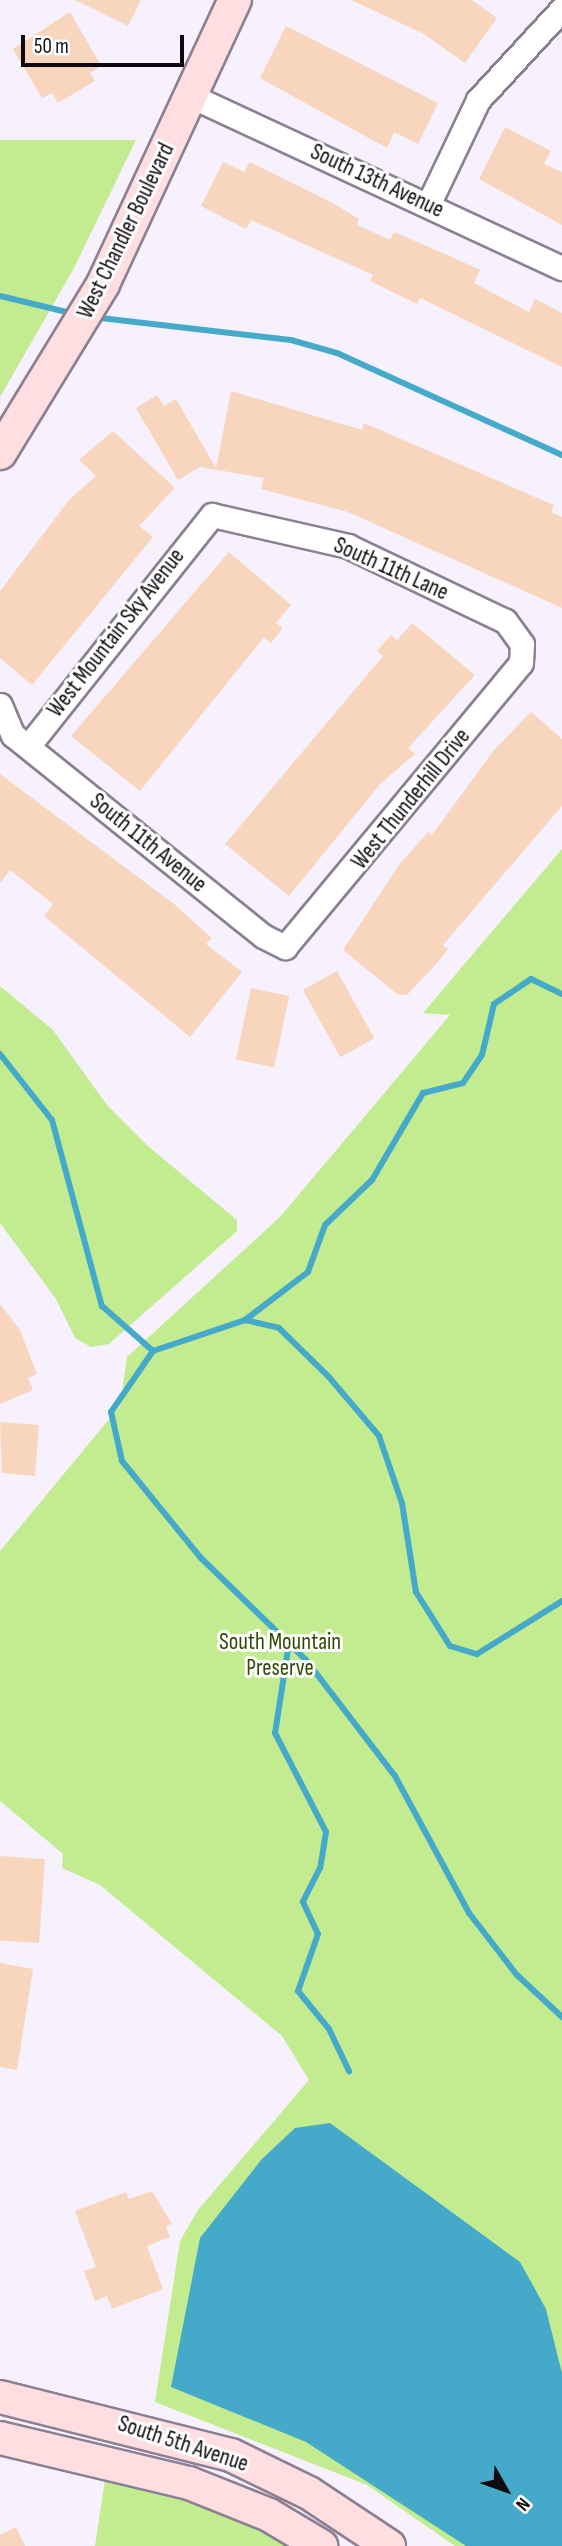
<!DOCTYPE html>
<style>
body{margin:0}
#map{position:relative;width:562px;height:2546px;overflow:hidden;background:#f7f0fd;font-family:"Sofia Sans Condensed",sans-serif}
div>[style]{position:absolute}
.green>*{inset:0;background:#c3ec91}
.water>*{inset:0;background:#45aac9}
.stream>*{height:6px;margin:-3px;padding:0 3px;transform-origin:3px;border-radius:3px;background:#45aac9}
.building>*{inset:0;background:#f8d6bd;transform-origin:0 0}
.roads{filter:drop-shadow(2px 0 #8b8093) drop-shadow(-2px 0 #8b8093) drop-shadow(0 2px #8b8093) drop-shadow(0 -2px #8b8093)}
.street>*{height:23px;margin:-11.5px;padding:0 11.5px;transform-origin:11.5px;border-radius:11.5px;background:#fff}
.secondary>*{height:32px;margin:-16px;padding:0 16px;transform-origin:16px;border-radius:16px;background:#fedee0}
span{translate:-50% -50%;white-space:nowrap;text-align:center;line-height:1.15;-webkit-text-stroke:6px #fff;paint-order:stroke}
.street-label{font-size:23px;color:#0e0a11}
.park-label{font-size:23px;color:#304803}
.north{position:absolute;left:471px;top:2455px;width:70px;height:70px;-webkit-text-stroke:5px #fff;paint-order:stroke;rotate:130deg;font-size:19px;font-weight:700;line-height:28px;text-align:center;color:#0e0a11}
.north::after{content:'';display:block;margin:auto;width:24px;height:32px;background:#0e0a11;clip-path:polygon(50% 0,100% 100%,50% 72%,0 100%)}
.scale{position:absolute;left:21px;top:35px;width:163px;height:32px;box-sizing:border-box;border:4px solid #0e0a11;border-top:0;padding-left:9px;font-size:21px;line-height:24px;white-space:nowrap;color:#0e0a11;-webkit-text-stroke:5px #fff;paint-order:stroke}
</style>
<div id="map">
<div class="green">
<div style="clip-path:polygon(0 140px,136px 140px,73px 270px,0 397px)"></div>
<div style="clip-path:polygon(562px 849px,562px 2546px,455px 2546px,367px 2485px,155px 2402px,180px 2241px,198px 2210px,309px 2080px,282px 2036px,100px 1885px,62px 1868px,63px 1854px,0 1801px,0 1551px,120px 1406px,127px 1357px,280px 1217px,450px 1015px,423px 1013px)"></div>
<div style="clip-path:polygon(0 986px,53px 1030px,107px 1105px,149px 1147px,237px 1220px,237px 1231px,109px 1344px,91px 1347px,75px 1338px,56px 1299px,0 1223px)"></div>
<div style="clip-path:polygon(106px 2473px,224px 2512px,292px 2546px,95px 2546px)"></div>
</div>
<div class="water">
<div style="clip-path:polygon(330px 2123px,520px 2262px,546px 2309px,562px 2373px,562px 2546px,466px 2546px,306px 2442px,171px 2387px,200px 2238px,261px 2160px,295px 2128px)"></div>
</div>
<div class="stream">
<div style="left:0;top:296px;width:77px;rotate:13.5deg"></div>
<div style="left:92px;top:317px;width:200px;rotate:6.6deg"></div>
<div style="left:291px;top:340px;width:48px;rotate:15.8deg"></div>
<div style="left:337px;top:353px;width:247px;rotate:24.4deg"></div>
<div style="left:0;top:1054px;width:84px;rotate:51.8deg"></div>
<div style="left:52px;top:1120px;width:193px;rotate:75deg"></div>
<div style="left:102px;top:1306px;width:68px;rotate:41.4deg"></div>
<div style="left:153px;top:1351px;width:74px;rotate:124.5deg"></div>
<div style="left:111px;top:1412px;width:50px;rotate:77.3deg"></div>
<div style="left:122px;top:1461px;width:124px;rotate:50.9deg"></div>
<div style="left:200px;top:1557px;width:148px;rotate:44.2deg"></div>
<div style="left:306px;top:1660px;width:146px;rotate:52.5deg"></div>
<div style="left:395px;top:1776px;width:156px;rotate:61.6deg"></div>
<div style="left:469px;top:1913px;width:78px;rotate:52.3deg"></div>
<div style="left:517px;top:1975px;width:62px;rotate:43deg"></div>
<div style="left:245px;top:1320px;width:79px;rotate:-37.3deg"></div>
<div style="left:308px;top:1272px;width:50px;rotate:-70.1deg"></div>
<div style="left:325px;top:1225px;width:65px;rotate:-43.8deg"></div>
<div style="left:372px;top:1180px;width:101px;rotate:-59.6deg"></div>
<div style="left:423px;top:1093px;width:41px;rotate:-14deg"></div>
<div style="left:463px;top:1083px;width:34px;rotate:-56deg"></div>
<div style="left:482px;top:1055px;width:52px;rotate:-76.8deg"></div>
<div style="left:494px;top:1004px;width:45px;rotate:-34deg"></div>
<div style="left:531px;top:979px;width:34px;rotate:26deg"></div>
<div style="left:153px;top:1351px;width:97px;rotate:-18.6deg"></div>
<div style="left:245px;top:1320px;width:35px;rotate:13deg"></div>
<div style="left:279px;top:1328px;width:69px;rotate:44.4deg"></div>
<div style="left:328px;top:1376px;width:79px;rotate:49.6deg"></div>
<div style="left:379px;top:1436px;width:71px;rotate:71.1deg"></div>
<div style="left:402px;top:1503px;width:90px;rotate:81.1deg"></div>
<div style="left:416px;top:1592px;width:64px;rotate:57.8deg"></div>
<div style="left:450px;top:1646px;width:28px;rotate:17deg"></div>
<div style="left:477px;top:1654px;width:100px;rotate:-31.9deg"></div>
<div style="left:289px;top:1643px;width:91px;rotate:98.8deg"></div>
<div style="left:275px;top:1733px;width:111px;rotate:62.7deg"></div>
<div style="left:326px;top:1832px;width:36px;rotate:99deg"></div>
<div style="left:320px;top:1868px;width:38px;rotate:117deg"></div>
<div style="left:303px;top:1902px;width:35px;rotate:65deg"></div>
<div style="left:318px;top:1934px;width:60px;rotate:109.3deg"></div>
<div style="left:298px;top:1991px;width:49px;rotate:50.8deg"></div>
<div style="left:329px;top:2029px;width:47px;rotate:64.5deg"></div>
</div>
<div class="building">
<div style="clip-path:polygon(75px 0,141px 0,128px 26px)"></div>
<div style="clip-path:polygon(351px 0,472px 0,497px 18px,465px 63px,424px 34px)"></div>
<div style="clip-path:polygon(70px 12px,101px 66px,90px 73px,95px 81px,58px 103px,52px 93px,42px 98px,13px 49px)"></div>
<div style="clip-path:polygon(286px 26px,438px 103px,418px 144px,394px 132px,387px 148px,260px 78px)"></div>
<div style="clip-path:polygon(505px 127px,551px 151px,544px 164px,562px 172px,562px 225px,479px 179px)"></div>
<div style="clip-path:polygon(223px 162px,244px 172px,250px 162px,329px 201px,359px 219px,357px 225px,390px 240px,394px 232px,452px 257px,480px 270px,474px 283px,529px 312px,535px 299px,562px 313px,562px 367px,420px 298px,417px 304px,370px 281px,373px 275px,251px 220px,246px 229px,201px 206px)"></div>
<div style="clip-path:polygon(231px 391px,362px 430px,364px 423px,554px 505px,551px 512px,562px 517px,562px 608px,348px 512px,261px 489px,264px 478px,200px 467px,178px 480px,136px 408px,157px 395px,164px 406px,176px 399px,216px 468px)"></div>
<div style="clip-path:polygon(113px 431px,175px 488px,139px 526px,153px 537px,32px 685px,0 658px,0 591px,69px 500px,96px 476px,79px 460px)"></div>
<div style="clip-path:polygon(229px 552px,291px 605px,276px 623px,283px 628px,271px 643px,264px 637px,140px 791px,71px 736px)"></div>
<div style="clip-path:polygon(412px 623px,475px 675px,408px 748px,415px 754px,381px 783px,289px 896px,225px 844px,383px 656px,377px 651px,391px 635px,397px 640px)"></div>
<div style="clip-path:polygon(531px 712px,562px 739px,562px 806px,443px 945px,448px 949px,437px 963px,407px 995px,397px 994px,343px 950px,399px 865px,428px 832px,432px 835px,494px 750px)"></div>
<div style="clip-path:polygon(0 774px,174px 904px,212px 938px,206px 944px,242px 972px,190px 1037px,44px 916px,53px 904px,10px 870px,0 883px)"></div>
<div style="left:337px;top:971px;width:77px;height:39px;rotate:61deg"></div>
<div style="left:251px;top:988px;width:39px;height:73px;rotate:12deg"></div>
<div style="clip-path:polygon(0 1304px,20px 1330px,37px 1374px,28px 1378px,33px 1390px,0 1404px)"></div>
<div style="clip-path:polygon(0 1422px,39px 1425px,35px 1476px,2px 1473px)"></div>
<div style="left:0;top:1856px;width:45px;height:84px;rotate:4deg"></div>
<div style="clip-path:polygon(0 1963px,33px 1969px,17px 2070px,0 2067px)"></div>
<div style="clip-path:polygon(152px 2191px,172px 2224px,166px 2226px,170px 2237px,147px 2246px,163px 2289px,112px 2309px,107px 2296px,95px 2301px,84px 2271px,96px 2267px,75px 2211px,126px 2192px,129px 2199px)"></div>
<div style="clip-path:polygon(16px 2527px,25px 2546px,0 2546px,0 2535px)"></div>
</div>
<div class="roads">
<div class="street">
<div style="left:191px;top:96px;width:409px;rotate:24.9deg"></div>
<div style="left:428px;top:205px;width:116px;rotate:-64.5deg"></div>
<div style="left:478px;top:100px;width:124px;rotate:-47.3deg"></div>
<div style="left:0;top:705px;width:33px;rotate:67deg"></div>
<div style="left:13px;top:735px;width:321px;rotate:38.8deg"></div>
<div style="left:263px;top:936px;width:25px;rotate:27deg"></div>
<div style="left:285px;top:947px;width:369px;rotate:-50.3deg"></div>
<div style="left:521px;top:663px;width:19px;rotate:-87deg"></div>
<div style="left:522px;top:644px;width:29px;rotate:-126deg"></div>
<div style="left:505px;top:621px;width:174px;rotate:-154.5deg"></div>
<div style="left:348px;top:546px;width:139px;rotate:-167.2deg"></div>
<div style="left:212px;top:515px;width:295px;rotate:128.5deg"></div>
</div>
<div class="secondary">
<div style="left:0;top:453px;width:198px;rotate:-58.6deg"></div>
<div style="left:103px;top:284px;width:313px;rotate:-65.1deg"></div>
<div style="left:0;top:2397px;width:238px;rotate:14.1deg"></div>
<div style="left:231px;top:2455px;width:87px;rotate:26deg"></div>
<div style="left:309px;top:2493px;width:96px;rotate:33.5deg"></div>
<div style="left:0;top:2438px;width:194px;rotate:13.4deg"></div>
<div style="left:189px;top:2483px;width:86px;rotate:21.8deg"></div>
<div style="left:269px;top:2515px;width:61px;rotate:30.8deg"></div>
</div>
</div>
<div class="street-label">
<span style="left:377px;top:181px;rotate:25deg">South 13th Avenue</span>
<span style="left:126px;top:231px;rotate:-64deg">West Chandler Boulevard</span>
<span style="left:391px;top:569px;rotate:24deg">South 11th Lane</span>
<span style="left:116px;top:633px;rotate:-52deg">West Mountain Sky Avenue</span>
<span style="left:411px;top:799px;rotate:-51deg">West Thunderhill Drive</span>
<span style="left:148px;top:843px;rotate:39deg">South 11th Avenue</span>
<span style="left:183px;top:2444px;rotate:18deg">South 5th Avenue</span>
</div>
<div class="park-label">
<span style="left:280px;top:1655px">South Mountain<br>Preserve</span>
</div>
<div class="north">N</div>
<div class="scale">50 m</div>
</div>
